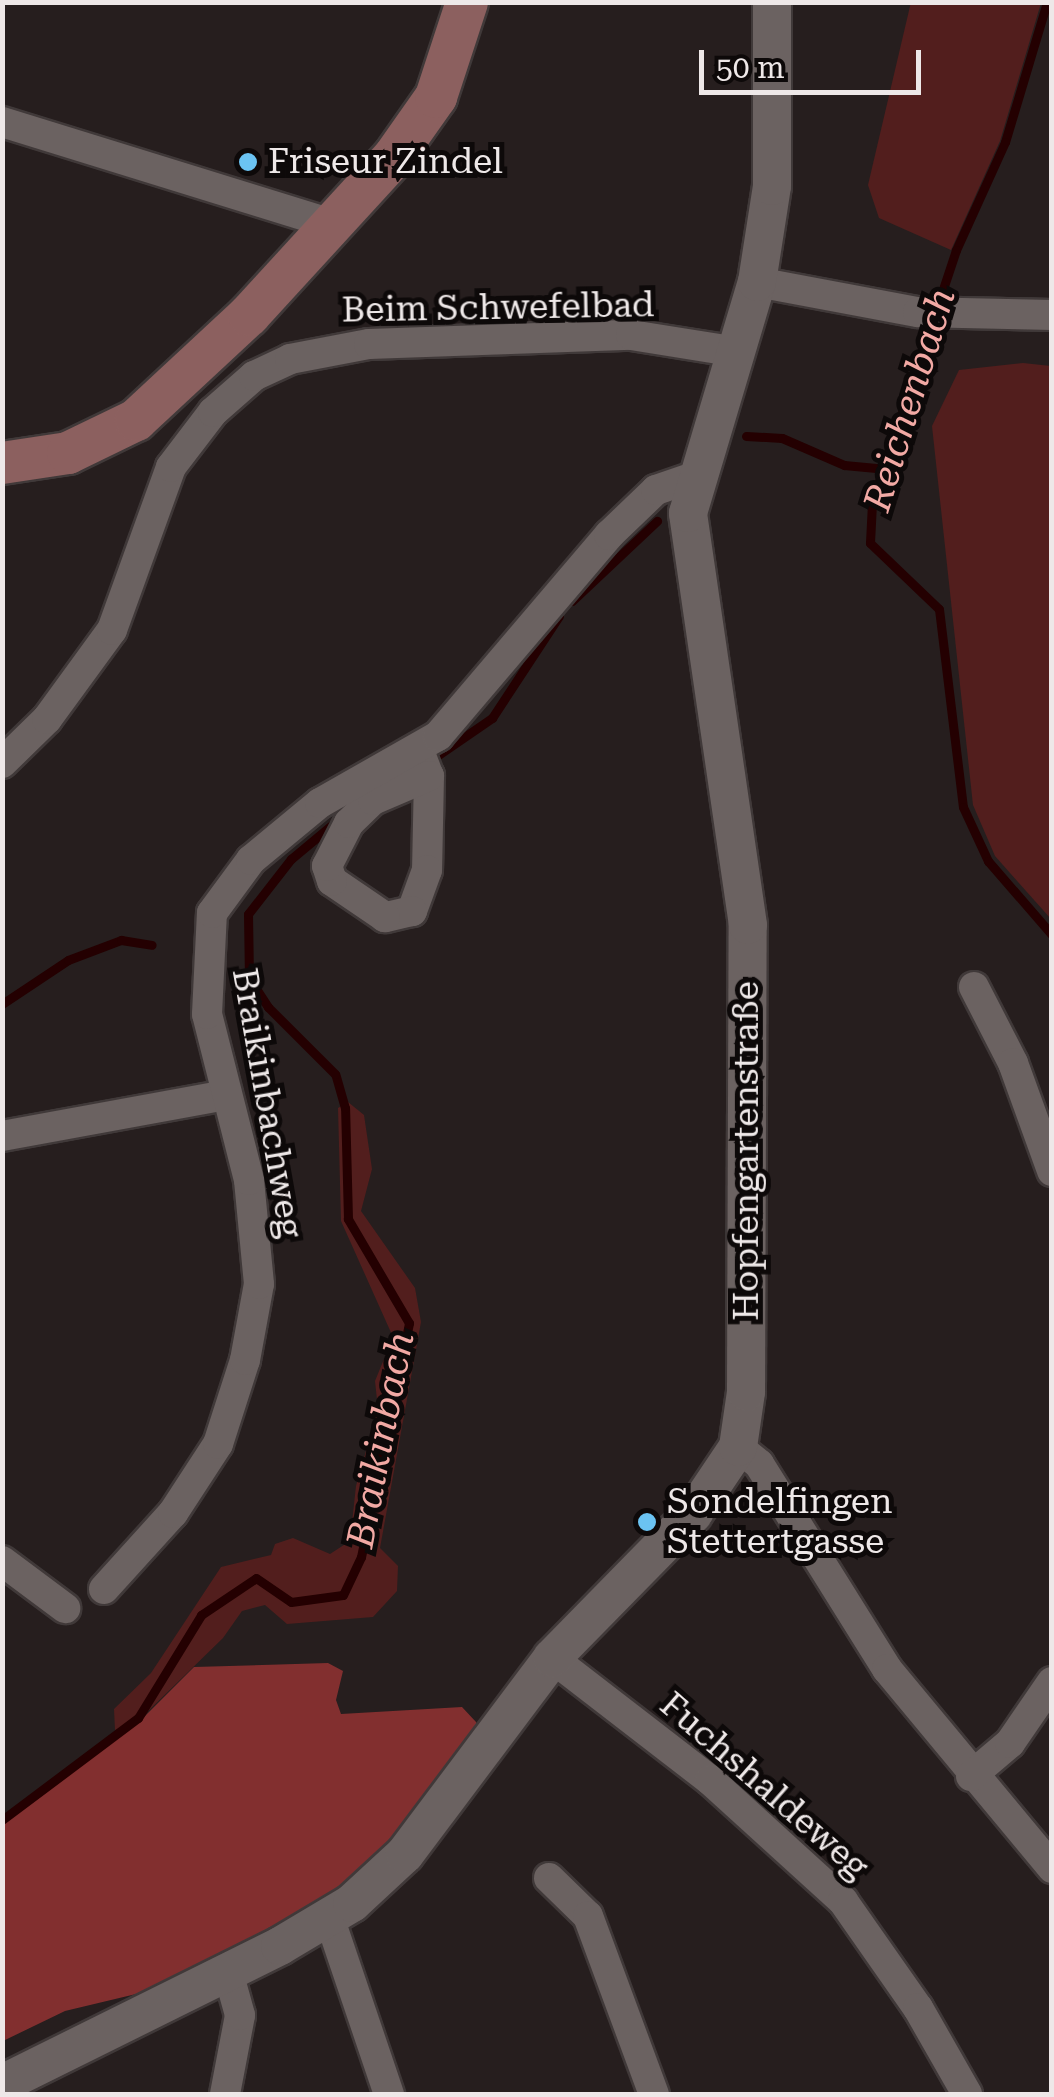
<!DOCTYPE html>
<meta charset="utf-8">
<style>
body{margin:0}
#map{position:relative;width:1054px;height:2097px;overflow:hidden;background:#261e1e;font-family:"Roboto Serif",serif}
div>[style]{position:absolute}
.green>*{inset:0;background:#521e1d}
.forest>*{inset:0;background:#822f2f}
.stream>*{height:9px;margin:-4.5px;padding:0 4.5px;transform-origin:4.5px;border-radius:4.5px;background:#240001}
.roads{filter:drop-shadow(2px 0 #403939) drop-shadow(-2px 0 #403939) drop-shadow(0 2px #403939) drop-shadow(0 -2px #403939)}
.minor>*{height:30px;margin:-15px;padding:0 15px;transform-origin:15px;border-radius:15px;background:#6b6261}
.tertiary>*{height:38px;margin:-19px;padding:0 19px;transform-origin:19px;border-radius:19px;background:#6b6261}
.secondary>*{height:42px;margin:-21px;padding:0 21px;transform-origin:21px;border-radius:21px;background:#8c605f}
.dots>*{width:28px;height:28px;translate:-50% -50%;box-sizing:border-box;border:5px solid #0d0909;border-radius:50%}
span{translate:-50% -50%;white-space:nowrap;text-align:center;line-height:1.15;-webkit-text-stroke:10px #0d0909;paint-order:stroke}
.poi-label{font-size:35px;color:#eee8e8}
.left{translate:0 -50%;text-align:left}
.street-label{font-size:35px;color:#eee8e8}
.water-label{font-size:38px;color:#f2a9a4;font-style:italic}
.frame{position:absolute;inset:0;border:5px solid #eee8e8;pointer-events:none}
.scale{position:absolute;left:699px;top:50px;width:222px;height:45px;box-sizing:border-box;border:5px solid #eee8e8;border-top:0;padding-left:12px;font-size:30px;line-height:35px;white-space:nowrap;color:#eee8e8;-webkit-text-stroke:8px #0d0909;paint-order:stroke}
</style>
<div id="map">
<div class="green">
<div style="clip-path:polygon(911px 2px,1041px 3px,1000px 141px,951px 250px,879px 218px,868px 185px)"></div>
<div style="clip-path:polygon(1023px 363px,1051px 366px,1051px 919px,995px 856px,973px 805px,932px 426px,959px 370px)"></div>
<div style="clip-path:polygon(348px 1102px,364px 1115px,372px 1169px,361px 1211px,415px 1288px,421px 1322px,380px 1548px,398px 1566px,397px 1591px,373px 1617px,287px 1624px,265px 1605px,242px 1611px,223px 1638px,139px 1720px,115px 1730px,114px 1709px,151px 1673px,221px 1567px,271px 1555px,275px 1544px,293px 1538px,330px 1554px,350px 1541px,356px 1486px,378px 1409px,375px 1381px,393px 1337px,341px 1221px,338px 1108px)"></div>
</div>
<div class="forest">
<div style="clip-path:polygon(328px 1663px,343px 1671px,336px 1700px,341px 1714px,462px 1707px,476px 1722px,485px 1745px,432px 1821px,228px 1972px,65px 2011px,3px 2041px,3px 1823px,140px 1721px,194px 1667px)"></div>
</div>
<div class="stream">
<div style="left:1047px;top:2px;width:146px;rotate:106.7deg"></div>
<div style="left:1005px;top:142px;width:119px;rotate:114.4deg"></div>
<div style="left:956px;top:250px;width:267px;rotate:108.4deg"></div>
<div style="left:872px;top:503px;width:40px;rotate:92.9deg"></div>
<div style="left:870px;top:543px;width:95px;rotate:43.7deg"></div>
<div style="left:939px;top:609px;width:199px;rotate:83.1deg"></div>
<div style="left:963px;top:807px;width:60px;rotate:65.2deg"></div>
<div style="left:988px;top:861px;width:98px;rotate:49.1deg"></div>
<div style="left:746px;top:436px;width:36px;rotate:3deg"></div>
<div style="left:782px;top:438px;width:68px;rotate:23.5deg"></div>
<div style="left:844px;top:465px;width:43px;rotate:5.3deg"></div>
<div style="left:572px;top:601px;width:117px;rotate:-43.3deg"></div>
<div style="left:428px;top:762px;width:78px;rotate:-34.5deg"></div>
<div style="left:492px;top:718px;width:122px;rotate:-56.7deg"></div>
<div style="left:2px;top:1004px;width:79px;rotate:-33.7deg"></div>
<div style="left:68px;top:960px;width:57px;rotate:-20.7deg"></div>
<div style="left:121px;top:940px;width:31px;rotate:9deg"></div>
<div style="left:2px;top:1820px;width:170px;rotate:-36.9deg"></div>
<div style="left:138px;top:1718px;width:121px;rotate:-58.5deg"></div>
<div style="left:201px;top:1615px;width:66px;rotate:-33.9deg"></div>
<div style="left:256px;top:1578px;width:42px;rotate:34.4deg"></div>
<div style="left:291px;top:1602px;width:52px;rotate:-7.7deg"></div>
<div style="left:343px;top:1595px;width:42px;rotate:-64.7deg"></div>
<div style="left:361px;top:1557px;width:239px;rotate:-78.4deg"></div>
<div style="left:409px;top:1323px;width:121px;rotate:-120.4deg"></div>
<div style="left:348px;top:1219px;width:111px;rotate:-91.5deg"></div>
<div style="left:345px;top:1108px;width:35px;rotate:-106deg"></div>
<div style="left:335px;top:1074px;width:95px;rotate:-135deg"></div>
<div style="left:268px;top:1007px;width:35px;rotate:-123deg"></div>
<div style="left:249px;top:978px;width:64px;rotate:-90.9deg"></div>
<div style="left:248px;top:914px;width:70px;rotate:-52deg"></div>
<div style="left:291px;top:859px;width:64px;rotate:-39.9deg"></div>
</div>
<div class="roads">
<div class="minor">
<div style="left:2px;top:122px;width:349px;rotate:17.2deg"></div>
<div style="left:757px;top:282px;width:164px;rotate:10.6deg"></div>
<div style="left:918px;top:312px;width:134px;rotate:1.3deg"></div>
<div style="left:418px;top:748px;width:30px;rotate:69deg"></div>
<div style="left:429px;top:776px;width:94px;rotate:91.2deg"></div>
<div style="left:427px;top:870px;width:44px;rotate:110.1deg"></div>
<div style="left:412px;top:911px;width:28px;rotate:167deg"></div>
<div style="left:385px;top:917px;width:64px;rotate:-145.8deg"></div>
<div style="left:332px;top:881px;width:16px;rotate:-108deg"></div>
<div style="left:327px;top:866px;width:48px;rotate:-62.9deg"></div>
<div style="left:349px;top:823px;width:33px;rotate:-44deg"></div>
<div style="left:373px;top:800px;width:61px;rotate:-23.2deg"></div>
<div style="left:2px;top:763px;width:63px;rotate:-44.4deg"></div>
<div style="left:47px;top:719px;width:110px;rotate:-53.9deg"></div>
<div style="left:112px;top:630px;width:173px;rotate:-70.1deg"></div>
<div style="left:171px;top:467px;width:69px;rotate:-52.6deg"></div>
<div style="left:213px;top:412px;width:55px;rotate:-41.3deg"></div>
<div style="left:254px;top:376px;width:40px;rotate:-25deg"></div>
<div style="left:290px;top:359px;width:80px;rotate:-10.8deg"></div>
<div style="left:369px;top:344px;width:262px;rotate:-2deg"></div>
<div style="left:631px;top:335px;width:107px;rotate:9.1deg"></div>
<div style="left:974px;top:987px;width:85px;rotate:62.8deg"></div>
<div style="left:1013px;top:1063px;width:115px;rotate:70.1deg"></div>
<div style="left:2px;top:1136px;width:228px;rotate:-10.4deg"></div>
<div style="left:738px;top:1447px;width:27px;rotate:39deg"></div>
<div style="left:759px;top:1464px;width:242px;rotate:58deg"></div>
<div style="left:887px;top:1669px;width:259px;rotate:50.3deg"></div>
<div style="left:2px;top:1561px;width:79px;rotate:36.7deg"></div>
<div style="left:104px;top:1589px;width:103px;rotate:-47.8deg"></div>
<div style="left:173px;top:1513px;width:82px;rotate:-56.9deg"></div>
<div style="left:218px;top:1444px;width:88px;rotate:-72.2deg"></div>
<div style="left:245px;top:1360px;width:77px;rotate:-79.6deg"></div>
<div style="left:259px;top:1284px;width:104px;rotate:-95.5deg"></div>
<div style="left:249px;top:1180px;width:171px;rotate:-104.2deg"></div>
<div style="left:207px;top:1014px;width:101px;rotate:-87.2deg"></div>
<div style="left:212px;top:913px;width:66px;rotate:-53.7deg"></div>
<div style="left:251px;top:860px;width:89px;rotate:-39.6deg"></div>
<div style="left:320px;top:803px;width:136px;rotate:-29.6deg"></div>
<div style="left:438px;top:736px;width:264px;rotate:-49.6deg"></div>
<div style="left:609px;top:535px;width:65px;rotate:-43.8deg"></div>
<div style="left:656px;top:490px;width:40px;rotate:-18.9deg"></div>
<div style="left:552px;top:1658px;width:200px;rotate:37.7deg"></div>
<div style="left:710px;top:1780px;width:180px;rotate:42.3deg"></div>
<div style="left:843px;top:1901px;width:131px;rotate:55deg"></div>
<div style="left:918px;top:2008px;width:99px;rotate:60.3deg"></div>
<div style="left:971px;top:1776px;width:51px;rotate:-40.2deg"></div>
<div style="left:1010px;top:1743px;width:74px;rotate:-55.5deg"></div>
<div style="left:549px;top:1878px;width:54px;rotate:44.3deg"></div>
<div style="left:588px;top:1916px;width:190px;rotate:69.7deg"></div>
<div style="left:330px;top:1920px;width:184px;rotate:71.3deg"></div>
<div style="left:225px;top:2094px;width:80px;rotate:-79.2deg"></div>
<div style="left:240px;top:2015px;width:45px;rotate:-105.6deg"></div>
</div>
<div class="tertiary">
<div style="left:2px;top:2084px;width:310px;rotate:-26.4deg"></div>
<div style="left:280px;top:1946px;width:84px;rotate:-30.8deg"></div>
<div style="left:352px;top:1903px;width:72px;rotate:-42.8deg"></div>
<div style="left:405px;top:1854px;width:245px;rotate:-53.1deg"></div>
<div style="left:552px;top:1658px;width:202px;rotate:-45.6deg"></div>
<div style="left:693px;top:1514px;width:81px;rotate:-56.1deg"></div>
<div style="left:738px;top:1447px;width:56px;rotate:-81.7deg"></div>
<div style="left:746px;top:1392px;width:467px;rotate:-89.8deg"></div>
<div style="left:748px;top:925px;width:416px;rotate:-98.3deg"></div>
<div style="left:688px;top:513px;width:241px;rotate:-73.4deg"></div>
<div style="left:757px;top:282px;width:97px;rotate:-81.1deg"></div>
<div style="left:772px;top:186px;width:184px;rotate:-90deg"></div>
</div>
<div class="secondary">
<div style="left:2px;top:463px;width:67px;rotate:-8.6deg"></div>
<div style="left:68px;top:453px;width:76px;rotate:-25.9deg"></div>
<div style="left:136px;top:420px;width:154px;rotate:-42.9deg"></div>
<div style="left:249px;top:315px;width:213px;rotate:-47.5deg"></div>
<div style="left:393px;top:158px;width:75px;rotate:-54.8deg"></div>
<div style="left:436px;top:97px;width:100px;rotate:-71.9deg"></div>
</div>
</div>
<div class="dots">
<div style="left:248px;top:162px;background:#6bc3f2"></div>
<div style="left:647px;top:1522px;background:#6bc3f2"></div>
</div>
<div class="poi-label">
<span class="left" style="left:268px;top:162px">Friseur Zindel</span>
<span class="left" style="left:667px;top:1522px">Sondelfingen<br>Stettertgasse</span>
</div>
<div class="street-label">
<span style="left:498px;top:308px;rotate:-1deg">Beim Schwefelbad</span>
<span style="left:267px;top:1103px;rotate:80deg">Braikinbachweg</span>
<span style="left:747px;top:1151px;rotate:-90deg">Hopfengartenstraße</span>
<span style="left:764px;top:1786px;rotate:41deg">Fuchshaldeweg</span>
</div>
<div class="water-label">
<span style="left:910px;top:400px;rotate:-73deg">Reichenbach</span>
<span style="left:381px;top:1440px;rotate:-79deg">Braikinbach</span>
</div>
<div class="frame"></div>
<div class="scale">50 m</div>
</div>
